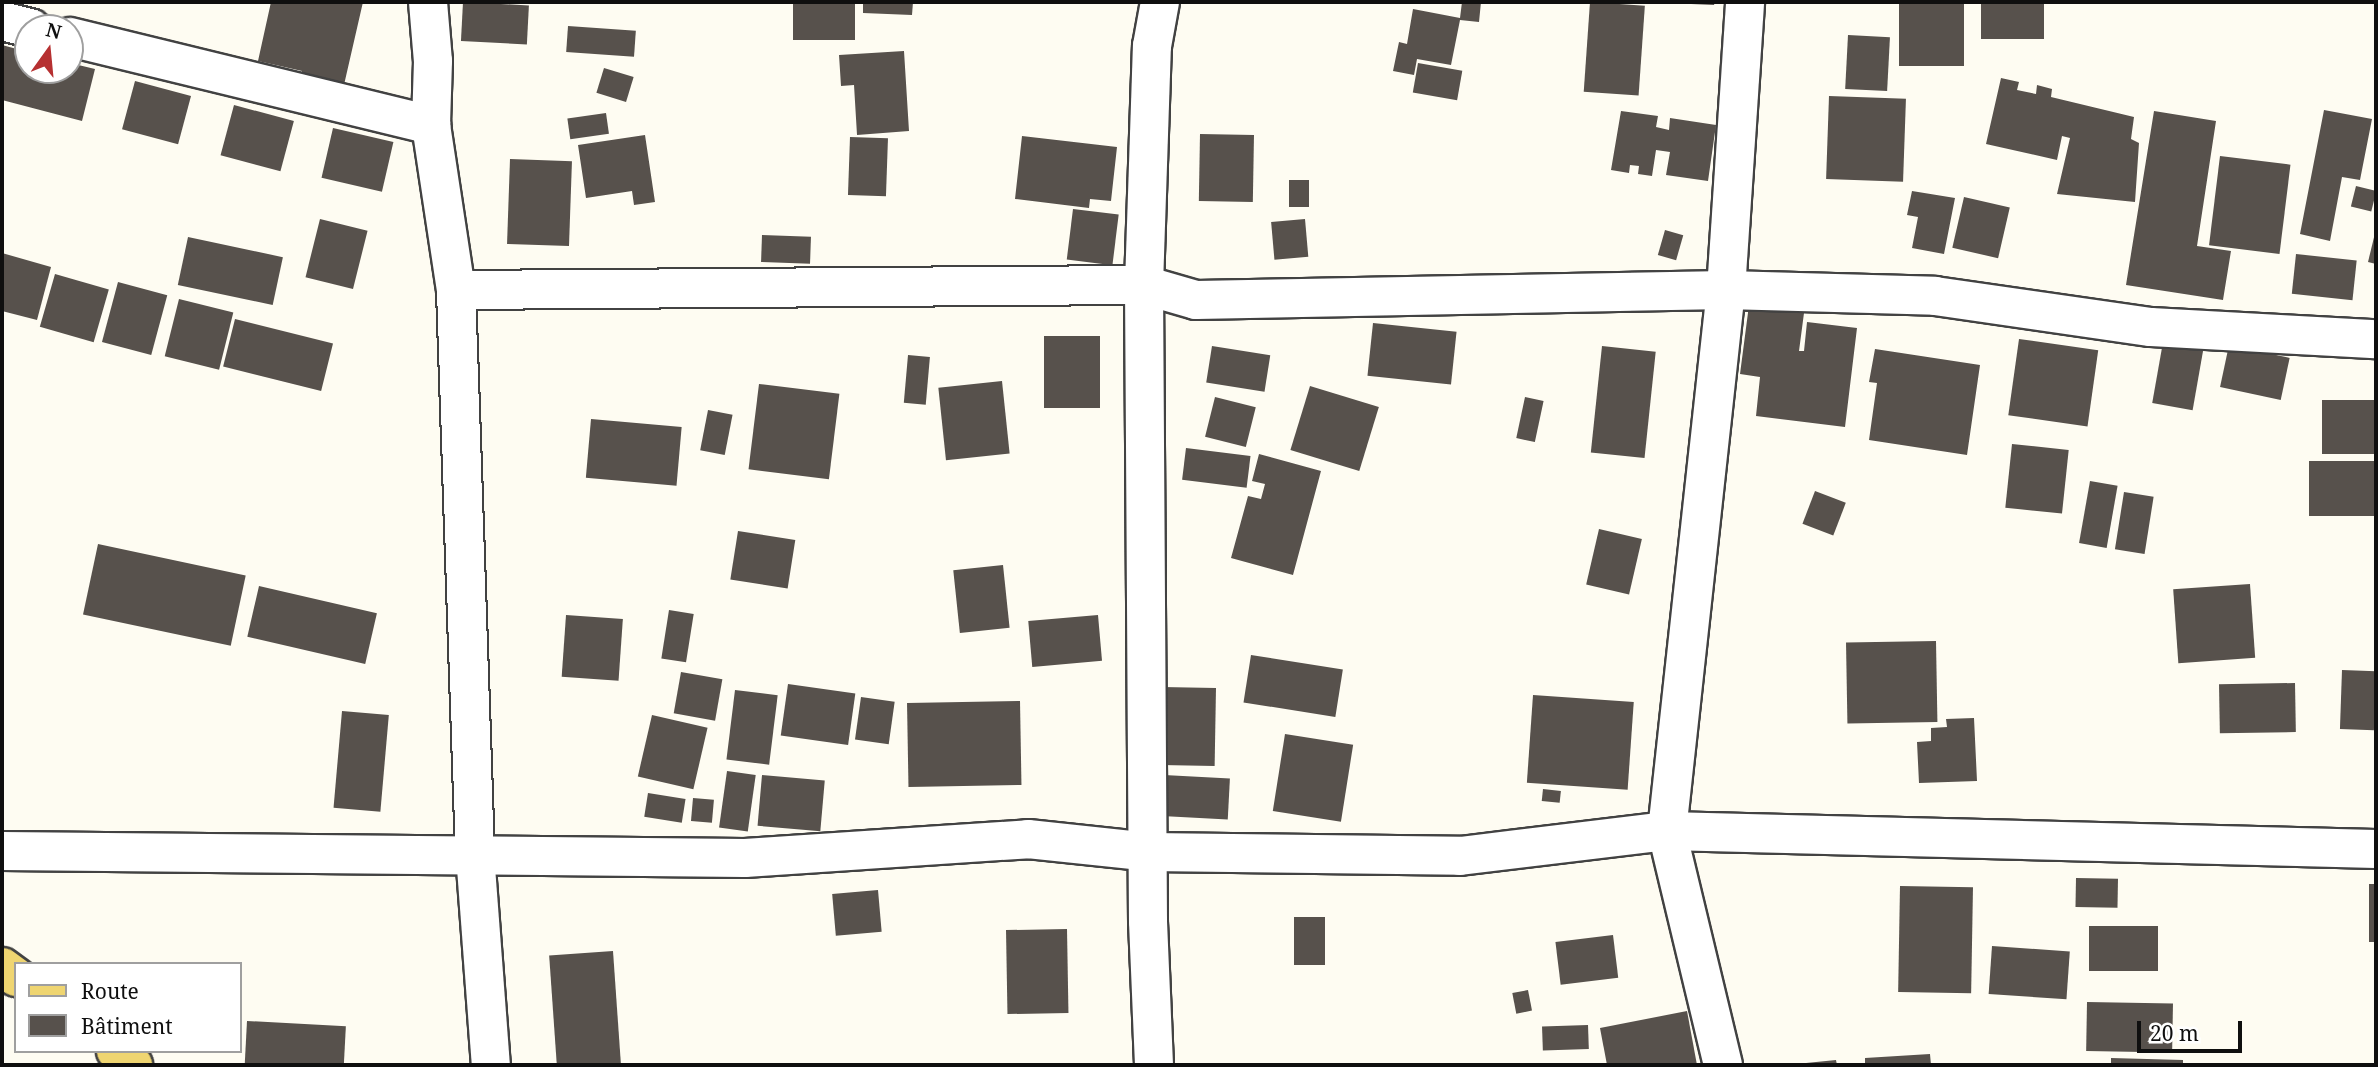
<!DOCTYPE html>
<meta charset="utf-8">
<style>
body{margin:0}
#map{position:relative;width:2378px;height:1067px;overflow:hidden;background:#fefcf2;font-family:"Noto Serif",serif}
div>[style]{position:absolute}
.building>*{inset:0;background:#57514c;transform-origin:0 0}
.roads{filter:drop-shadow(2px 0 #424242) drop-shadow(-2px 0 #424242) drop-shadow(0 2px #424242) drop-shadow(0 -2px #424242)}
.minor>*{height:38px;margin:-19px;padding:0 19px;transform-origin:19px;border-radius:19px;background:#fff}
.major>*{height:38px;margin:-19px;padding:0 19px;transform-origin:19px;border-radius:19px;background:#efd571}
span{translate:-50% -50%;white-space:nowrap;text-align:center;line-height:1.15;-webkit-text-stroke:7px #fff;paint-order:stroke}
.frame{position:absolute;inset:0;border:4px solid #0f0f0f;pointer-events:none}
.legend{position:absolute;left:14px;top:962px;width:228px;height:91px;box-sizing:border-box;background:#fff;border:2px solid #9f9f9f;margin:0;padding:9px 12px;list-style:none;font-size:21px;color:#0f0f0f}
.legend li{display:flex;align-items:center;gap:14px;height:35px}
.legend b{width:35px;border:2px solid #9f9f9f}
.north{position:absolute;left:14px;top:14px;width:70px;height:70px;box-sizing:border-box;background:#fff;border:2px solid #9f9f9f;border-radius:50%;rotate:15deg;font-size:19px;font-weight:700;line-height:28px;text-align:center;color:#0f0f0f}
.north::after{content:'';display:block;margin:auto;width:24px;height:32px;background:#b63031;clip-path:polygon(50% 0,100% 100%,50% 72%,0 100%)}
.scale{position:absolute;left:2137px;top:1021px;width:105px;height:32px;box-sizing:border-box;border:4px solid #0f0f0f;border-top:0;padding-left:9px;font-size:21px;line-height:24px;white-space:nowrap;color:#0f0f0f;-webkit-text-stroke:5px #fff;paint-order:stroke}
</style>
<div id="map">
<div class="building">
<div style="clip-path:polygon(271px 2px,363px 2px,341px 98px,299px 87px,302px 71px,258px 61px)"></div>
<div style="left:463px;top:2px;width:66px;height:39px;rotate:3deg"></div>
<div style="left:793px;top:2px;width:62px;height:38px"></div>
<div style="clip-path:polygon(863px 2px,913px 2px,912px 15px,863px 13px)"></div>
<div style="clip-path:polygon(1462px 2px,1481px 2px,1479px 22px,1460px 20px,1451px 65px,1417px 59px,1414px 75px,1393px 71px,1399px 42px,1407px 44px,1413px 9px,1460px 18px)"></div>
<div style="left:1590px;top:2px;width:55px;height:90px;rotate:4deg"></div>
<div style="clip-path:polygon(1691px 2px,1715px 2px,1714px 5px,1691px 4px)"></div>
<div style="left:1899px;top:2px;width:65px;height:64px"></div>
<div style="left:1981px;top:2px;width:63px;height:37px"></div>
<div style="left:568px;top:26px;width:68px;height:26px;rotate:4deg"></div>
<div style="left:1848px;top:35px;width:42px;height:54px;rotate:3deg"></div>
<div style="clip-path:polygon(2px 45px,28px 52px,28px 70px,70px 70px,70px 63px,95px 69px,82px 121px,2px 100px)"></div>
<div style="clip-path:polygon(904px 51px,909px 131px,857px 135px,854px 85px,841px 86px,839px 55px)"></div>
<div style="left:1418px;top:63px;width:45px;height:30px;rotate:10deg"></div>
<div style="left:604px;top:68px;width:31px;height:26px;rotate:17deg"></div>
<div style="clip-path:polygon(2001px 78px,2019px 82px,2017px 90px,2036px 94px,2037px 85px,2052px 89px,2051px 97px,2134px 117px,2131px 139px,2139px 143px,2135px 202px,2057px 194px,2070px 138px,2062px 136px,2057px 160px,1986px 144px)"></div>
<div style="left:135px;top:81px;width:58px;height:50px;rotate:15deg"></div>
<div style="left:1829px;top:96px;width:77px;height:83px;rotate:2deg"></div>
<div style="left:234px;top:105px;width:62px;height:52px;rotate:15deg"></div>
<div style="clip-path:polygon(2324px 110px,2372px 119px,2360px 180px,2342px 177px,2330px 241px,2300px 234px)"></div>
<div style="clip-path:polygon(1621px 111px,1658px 116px,1656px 127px,1669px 130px,1670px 118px,1716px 125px,1708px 181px,1666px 175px,1670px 152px,1656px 150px,1652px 176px,1638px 174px,1639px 166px,1630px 165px,1629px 173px,1611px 170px)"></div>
<div style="clip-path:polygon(2154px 111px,2216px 121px,2197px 246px,2231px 251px,2223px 300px,2126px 285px)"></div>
<div style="left:606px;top:113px;width:21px;height:39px;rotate:82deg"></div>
<div style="left:333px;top:128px;width:62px;height:51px;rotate:13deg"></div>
<div style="left:1200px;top:134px;width:54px;height:67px;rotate:1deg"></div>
<div style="clip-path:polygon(645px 135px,655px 202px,634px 205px,632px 191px,586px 198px,578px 145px)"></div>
<div style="clip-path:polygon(1022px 136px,1117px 147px,1111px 201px,1090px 199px,1089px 208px,1015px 199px)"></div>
<div style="left:850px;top:137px;width:38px;height:58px;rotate:2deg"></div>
<div style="left:2220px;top:156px;width:71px;height:90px;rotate:7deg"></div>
<div style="left:510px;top:159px;width:62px;height:85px;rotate:2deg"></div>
<div style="left:1309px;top:180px;width:27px;height:20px;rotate:90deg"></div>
<div style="left:2356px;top:186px;width:21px;height:21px;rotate:14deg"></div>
<div style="clip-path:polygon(1912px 191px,1955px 198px,1944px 254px,1912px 248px,1918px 217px,1907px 215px)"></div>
<div style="left:1964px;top:197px;width:47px;height:52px;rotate:13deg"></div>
<div style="left:1073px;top:209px;width:46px;height:51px;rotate:7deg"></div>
<div style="left:320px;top:219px;width:49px;height:60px;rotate:14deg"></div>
<div style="left:1305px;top:219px;width:38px;height:34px;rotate:85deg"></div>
<div style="clip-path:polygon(2376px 229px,2376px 264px,2368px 262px)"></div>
<div style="left:1665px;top:230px;width:19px;height:26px;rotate:16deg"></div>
<div style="left:762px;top:235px;width:49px;height:27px;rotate:2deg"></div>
<div style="left:188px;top:237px;width:97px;height:49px;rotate:12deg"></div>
<div style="clip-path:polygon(2px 253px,51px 267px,37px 320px,2px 311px)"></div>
<div style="left:2296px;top:254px;width:61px;height:40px;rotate:6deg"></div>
<div style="left:55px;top:274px;width:56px;height:55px;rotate:16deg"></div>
<div style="left:118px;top:282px;width:51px;height:62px;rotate:15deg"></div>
<div style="left:179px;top:299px;width:56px;height:59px;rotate:14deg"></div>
<div style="clip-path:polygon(1749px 305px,1804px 313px,1799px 351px,1804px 351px,1807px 322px,1857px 328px,1845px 427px,1756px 416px,1760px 377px,1740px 374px)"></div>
<div style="left:235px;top:319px;width:101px;height:49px;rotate:14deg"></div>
<div style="left:1373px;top:323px;width:84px;height:53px;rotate:6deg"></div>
<div style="left:1044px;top:336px;width:56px;height:72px"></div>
<div style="left:2019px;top:339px;width:80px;height:77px;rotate:8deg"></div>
<div style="left:2163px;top:342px;width:41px;height:62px;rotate:10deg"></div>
<div style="left:2229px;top:345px;width:62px;height:43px;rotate:12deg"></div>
<div style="left:1212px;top:346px;width:59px;height:37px;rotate:9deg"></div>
<div style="left:1602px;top:346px;width:54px;height:107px;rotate:6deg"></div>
<div style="clip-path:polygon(1875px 349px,1980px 365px,1967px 455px,1869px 440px,1877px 383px,1869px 382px)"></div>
<div style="left:908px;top:355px;width:22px;height:48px;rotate:5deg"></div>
<div style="left:1002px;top:381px;width:73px;height:64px;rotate:84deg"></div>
<div style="left:759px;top:384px;width:81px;height:86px;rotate:7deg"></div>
<div style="left:1310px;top:386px;width:72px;height:67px;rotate:17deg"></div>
<div style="left:1215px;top:397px;width:42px;height:41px;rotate:14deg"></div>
<div style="left:1525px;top:397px;width:19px;height:42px;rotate:12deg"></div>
<div style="left:2376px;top:400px;width:54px;height:54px;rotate:90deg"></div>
<div style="left:708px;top:410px;width:25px;height:41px;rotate:11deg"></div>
<div style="left:591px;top:419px;width:91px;height:59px;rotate:5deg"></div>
<div style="left:2012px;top:444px;width:57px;height:64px;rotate:6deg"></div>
<div style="left:1186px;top:448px;width:65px;height:32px;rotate:7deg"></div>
<div style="clip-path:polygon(1259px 454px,1321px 471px,1293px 575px,1231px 558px,1248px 496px,1261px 499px,1265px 484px,1252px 481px)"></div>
<div style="left:2309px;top:461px;width:67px;height:55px"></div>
<div style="left:2090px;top:481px;width:28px;height:63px;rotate:10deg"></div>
<div style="left:1815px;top:491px;width:33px;height:35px;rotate:21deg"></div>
<div style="left:2124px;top:492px;width:30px;height:58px;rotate:9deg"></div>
<div style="left:1599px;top:529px;width:44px;height:57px;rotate:13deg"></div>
<div style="left:738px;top:531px;width:58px;height:49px;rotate:9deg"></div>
<div style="left:98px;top:544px;width:151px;height:72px;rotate:12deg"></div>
<div style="left:1003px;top:565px;width:63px;height:50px;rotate:84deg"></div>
<div style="left:2250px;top:584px;width:74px;height:77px;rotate:86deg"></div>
<div style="left:259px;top:586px;width:121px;height:52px;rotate:13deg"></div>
<div style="left:669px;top:610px;width:25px;height:49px;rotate:9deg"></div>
<div style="left:566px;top:615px;width:57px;height:62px;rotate:4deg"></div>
<div style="left:1098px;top:615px;width:46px;height:70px;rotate:85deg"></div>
<div style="left:1936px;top:641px;width:81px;height:90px;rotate:89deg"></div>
<div style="left:1251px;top:655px;width:93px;height:48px;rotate:9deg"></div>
<div style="left:2342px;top:670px;width:34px;height:59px;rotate:2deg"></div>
<div style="left:681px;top:672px;width:42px;height:42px;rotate:10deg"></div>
<div style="left:2295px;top:683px;width:49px;height:76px;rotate:89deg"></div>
<div style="left:788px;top:684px;width:68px;height:52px;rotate:8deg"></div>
<div style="left:1162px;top:687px;width:54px;height:78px;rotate:1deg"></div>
<div style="left:735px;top:690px;width:43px;height:70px;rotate:7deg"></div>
<div style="left:1533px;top:695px;width:101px;height:88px;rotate:4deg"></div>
<div style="left:861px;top:697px;width:34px;height:43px;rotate:8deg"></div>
<div style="left:1020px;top:701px;width:84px;height:113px;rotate:89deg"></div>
<div style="left:342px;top:711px;width:47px;height:97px;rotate:5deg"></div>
<div style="left:652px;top:715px;width:57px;height:63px;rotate:13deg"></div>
<div style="clip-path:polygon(1974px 718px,1977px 781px,1919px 783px,1917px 742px,1931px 741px,1931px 728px,1947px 727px,1946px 719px)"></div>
<div style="left:1285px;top:734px;width:69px;height:78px;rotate:9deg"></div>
<div style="left:727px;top:771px;width:29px;height:57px;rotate:8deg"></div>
<div style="left:762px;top:775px;width:63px;height:51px;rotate:5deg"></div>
<div style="left:1164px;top:775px;width:66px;height:41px;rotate:3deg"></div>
<div style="left:1543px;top:789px;width:18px;height:12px;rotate:6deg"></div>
<div style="left:648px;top:793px;width:38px;height:24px;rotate:9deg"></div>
<div style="left:693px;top:798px;width:21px;height:23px;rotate:5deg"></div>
<div style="left:2076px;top:878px;width:42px;height:29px;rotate:1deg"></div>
<div style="left:2369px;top:884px;width:7px;height:58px"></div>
<div style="left:1900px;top:886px;width:73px;height:106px;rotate:1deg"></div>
<div style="left:878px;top:890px;width:42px;height:46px;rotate:85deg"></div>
<div style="left:1294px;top:917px;width:31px;height:48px"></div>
<div style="left:2089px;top:926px;width:69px;height:45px"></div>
<div style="left:1067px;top:929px;width:84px;height:61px;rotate:89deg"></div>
<div style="left:1613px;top:935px;width:43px;height:58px;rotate:83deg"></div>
<div style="left:1992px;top:946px;width:78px;height:48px;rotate:4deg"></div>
<div style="left:613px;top:951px;width:114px;height:64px;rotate:86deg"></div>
<div style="left:1528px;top:990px;width:21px;height:16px;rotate:79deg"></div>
<div style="left:2087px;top:1002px;width:86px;height:49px;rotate:1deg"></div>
<div style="clip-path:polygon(1687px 1011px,1697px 1065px,1607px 1065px,1600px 1028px)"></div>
<div style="left:247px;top:1021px;width:99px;height:44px;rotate:3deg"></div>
<div style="left:1588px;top:1025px;width:24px;height:46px;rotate:88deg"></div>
<div style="clip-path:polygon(1930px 1054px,1931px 1065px,1865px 1065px,1865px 1058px)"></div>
<div style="clip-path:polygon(2111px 1058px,2183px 1060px,2183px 1065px,2111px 1065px)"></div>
<div style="clip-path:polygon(1836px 1060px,1837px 1065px,1807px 1065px,1806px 1063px)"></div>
</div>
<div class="roads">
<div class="minor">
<div style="left:428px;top:2px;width:59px;rotate:85.2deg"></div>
<div style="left:433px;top:61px;width:64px;rotate:91.8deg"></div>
<div style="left:431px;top:125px;width:167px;rotate:81.4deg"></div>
<div style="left:456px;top:290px;width:564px;rotate:88.07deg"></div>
<div style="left:475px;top:854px;width:212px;rotate:85.7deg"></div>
<div style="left:2px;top:21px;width:30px;rotate:14deg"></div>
<div style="left:70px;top:37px;width:372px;rotate:13.7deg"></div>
<div style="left:456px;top:290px;width:688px;rotate:-0.42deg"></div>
<div style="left:1144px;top:285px;width:54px;rotate:16.1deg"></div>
<div style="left:1196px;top:300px;width:530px;rotate:-1.08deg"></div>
<div style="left:1726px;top:290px;width:209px;rotate:1.6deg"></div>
<div style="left:1935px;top:296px;width:218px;rotate:8.2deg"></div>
<div style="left:2151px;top:327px;width:225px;rotate:3.1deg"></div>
<div style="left:2px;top:851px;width:743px;rotate:0.54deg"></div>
<div style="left:745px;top:858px;width:284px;rotate:-3.8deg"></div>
<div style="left:1028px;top:839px;width:122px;rotate:6.1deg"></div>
<div style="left:1149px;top:852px;width:311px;rotate:0.7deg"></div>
<div style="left:1460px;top:856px;width:209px;rotate:-6.9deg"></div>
<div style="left:1667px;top:831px;width:709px;rotate:1.45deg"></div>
<div style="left:1154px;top:1065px;width:144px;rotate:-92.4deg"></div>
<div style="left:1148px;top:921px;width:636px;rotate:-90.36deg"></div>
<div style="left:1144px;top:285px;width:239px;rotate:-88.1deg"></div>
<div style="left:1152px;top:46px;width:45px;rotate:-79.7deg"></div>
<div style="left:1723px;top:1065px;width:241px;rotate:-103.5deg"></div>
<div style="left:1667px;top:831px;width:544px;rotate:-83.78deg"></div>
<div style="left:1726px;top:290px;width:289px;rotate:-86.2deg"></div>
</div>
<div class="major">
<div style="left:2px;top:967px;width:17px;rotate:36deg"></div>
<div style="left:116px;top:1051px;width:22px;rotate:39deg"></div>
</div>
</div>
<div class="frame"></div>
<ul class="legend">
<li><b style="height:9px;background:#efd571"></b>Route</li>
<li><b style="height:19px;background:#57514c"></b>Bâtiment</li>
</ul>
<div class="north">N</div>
<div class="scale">20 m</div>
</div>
